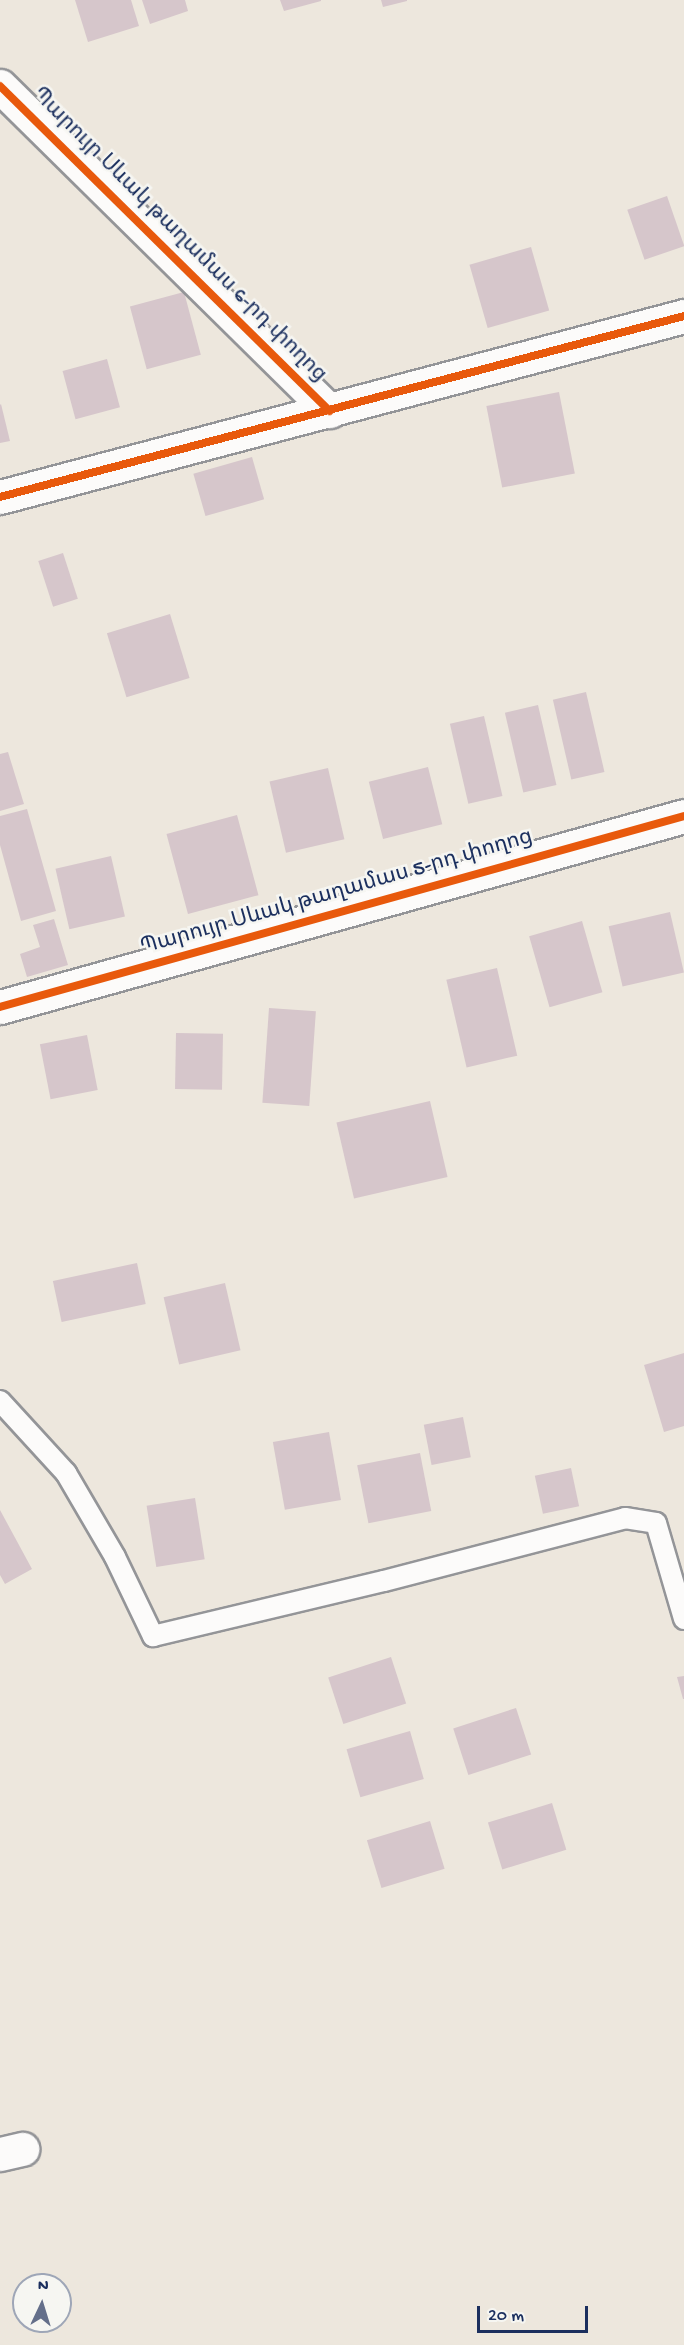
<!DOCTYPE html>
<meta charset="utf-8">
<style>
body{margin:0}
#map{position:relative;width:684px;height:2345px;overflow:hidden;background:#ede7dd;font-family:"Gochi Hand","Noto Sans Armenian",sans-serif}
div>[style]{position:absolute}
.building>*{inset:0;background:#d6c6cb;transform-origin:0 0}
.roads{filter:drop-shadow(2px 0 #949598) drop-shadow(-2px 0 #949598) drop-shadow(0 2px #949598) drop-shadow(0 -2px #949598)}
.lane>*{height:20px;margin:-10px;padding:0 10px;transform-origin:10px;border-radius:10px;background:#fcfbfa}
.street>*{height:33px;margin:-16.5px;padding:0 16.5px;transform-origin:16.5px;border-radius:16.5px;background:#fcfbfa}
.cycleway>*{height:8px;margin:-4px;padding:0 4px;transform-origin:4px;border-radius:4px;background:#e8590c}
span{translate:-50% -50%;white-space:nowrap;text-align:center;line-height:1.15;-webkit-text-stroke:5px #f6f6f2;paint-order:stroke}
.street-label{font-size:22px;color:#1b2f5e}
.north{position:absolute;left:12px;top:2273px;width:60px;height:60px;box-sizing:border-box;background:#f6f6f2;border:2px solid #9ea6b7;border-radius:50%;rotate:4deg;font-size:16px;font-weight:700;line-height:24px;text-align:center;color:#1b2f5e}
.north::after{content:'';display:block;margin:auto;width:21px;height:27px;background:#646f8a;clip-path:polygon(50% 0,100% 100%,50% 72%,0 100%)}
.scale{position:absolute;left:477px;top:2306px;width:111px;height:27px;box-sizing:border-box;border:3px solid #1b2f5e;border-top:0;padding-left:8px;font-size:18px;line-height:21px;white-space:nowrap;color:#1b2f5e;-webkit-text-stroke:4px #f6f6f2;paint-order:stroke}
</style>
<div id="map">
<div class="building">
<div style="clip-path:polygon(75px 0,131px 0,139px 26px,88px 42px)"></div>
<div style="clip-path:polygon(142px 0,185px 0,188px 11px,150px 24px)"></div>
<div style="clip-path:polygon(280px 0,321px 0,321px 1px,284px 11px)"></div>
<div style="clip-path:polygon(381px 0,407px 0,407px 1px,383px 7px)"></div>
<div style="left:667px;top:196px;width:53px;height:42px;rotate:71deg"></div>
<div style="left:531px;top:247px;width:66px;height:64px;rotate:74deg"></div>
<div style="left:184px;top:292px;width:65px;height:56px;rotate:75deg"></div>
<div style="left:107px;top:359px;width:50px;height:46px;rotate:75deg"></div>
<div style="left:559px;top:392px;width:83px;height:74px;rotate:79deg"></div>
<div style="clip-path:polygon(1px 404px,10px 441px,0 443px,0 405px)"></div>
<div style="left:252px;top:457px;width:44px;height:61px;rotate:74deg"></div>
<div style="left:63px;top:553px;width:48px;height:26px;rotate:72deg"></div>
<div style="left:170px;top:614px;width:67px;height:66px;rotate:73deg"></div>
<div style="left:586px;top:692px;width:82px;height:34px;rotate:77deg"></div>
<div style="left:538px;top:705px;width:82px;height:34px;rotate:77deg"></div>
<div style="left:484px;top:716px;width:82px;height:35px;rotate:77deg"></div>
<div style="clip-path:polygon(8px 752px,24px 804px,0 811px,0 754px)"></div>
<div style="left:428px;top:767px;width:59px;height:61px;rotate:76deg"></div>
<div style="left:328px;top:768px;width:73px;height:60px;rotate:77deg"></div>
<div style="clip-path:polygon(27px 809px,56px 911px,21px 921px,0 845px,0 816px)"></div>
<div style="left:237px;top:815px;width:83px;height:73px;rotate:75deg"></div>
<div style="left:111px;top:856px;width:62px;height:57px;rotate:77deg"></div>
<div style="left:670px;top:912px;width:62px;height:63px;rotate:77deg"></div>
<div style="clip-path:polygon(54px 919px,68px 965px,27px 977px,20px 954px,40px 947px,33px 925px)"></div>
<div style="left:582px;top:921px;width:74px;height:55px;rotate:74deg"></div>
<div style="left:497px;top:968px;width:90px;height:52px;rotate:77deg"></div>
<div style="left:269px;top:1008px;width:47px;height:95px;rotate:4deg"></div>
<div style="left:176px;top:1033px;width:47px;height:56px;rotate:1deg"></div>
<div style="left:87px;top:1035px;width:56px;height:48px;rotate:79deg"></div>
<div style="left:430px;top:1101px;width:78px;height:96px;rotate:77deg"></div>
<div style="left:137px;top:1263px;width:42px;height:86px;rotate:78deg"></div>
<div style="left:225px;top:1283px;width:69px;height:63px;rotate:77deg"></div>
<div style="clip-path:polygon(684px 1353px,684px 1426px,664px 1432px,644px 1365px)"></div>
<div style="left:463px;top:1417px;width:41px;height:40px;rotate:79deg"></div>
<div style="left:329px;top:1432px;width:69px;height:57px;rotate:80deg"></div>
<div style="left:420px;top:1453px;width:59px;height:64px;rotate:79deg"></div>
<div style="left:571px;top:1468px;width:39px;height:37px;rotate:78deg"></div>
<div style="left:195px;top:1498px;width:62px;height:49px;rotate:81deg"></div>
<div style="clip-path:polygon(0 1510px,32px 1569px,5px 1584px,0 1575px)"></div>
<div style="left:391px;top:1657px;width:49px;height:66px;rotate:72deg"></div>
<div style="clip-path:polygon(684px 1676px,684px 1699px,683px 1699px,677px 1677px)"></div>
<div style="left:516px;top:1708px;width:49px;height:66px;rotate:72deg"></div>
<div style="left:410px;top:1731px;width:50px;height:66px;rotate:74deg"></div>
<div style="left:552px;top:1803px;width:49px;height:67px;rotate:73deg"></div>
<div style="left:430px;top:1821px;width:50px;height:66px;rotate:73deg"></div>
</div>
<div class="roads">
<div class="lane">
<div style="left:0;top:1401px;width:98px;rotate:47.5deg"></div>
<div style="left:66px;top:1473px;width:97px;rotate:59.7deg"></div>
<div style="left:115px;top:1557px;width:88px;rotate:64.3deg"></div>
<div style="left:153px;top:1636px;width:237px;rotate:-13.4deg"></div>
<div style="left:384px;top:1581px;width:249px;rotate:-14.6deg"></div>
<div style="left:625px;top:1518px;width:31px;rotate:9deg"></div>
<div style="left:656px;top:1523px;width:100px;rotate:73.7deg"></div>
</div>
<div class="street">
<div style="left:0;top:86px;width:463px;rotate:44.6deg"></div>
<div style="left:0;top:497px;width:708px;rotate:-14.82deg"></div>
<div style="left:0;top:1007px;width:710px;rotate:-15.6deg"></div>
<div style="left:0;top:2154px;width:23px;rotate:-13deg"></div>
</div>
</div>
<div class="cycleway">
<div style="left:0;top:86px;width:463px;rotate:44.6deg"></div>
<div style="left:0;top:497px;width:708px;rotate:-14.82deg"></div>
<div style="left:0;top:1007px;width:710px;rotate:-15.6deg"></div>
</div>
<div class="street-label">
<span style="left:178px;top:236px;rotate:45deg">Պարույր Սևակ թաղամաս 6-րդ փողոց</span>
<span style="left:337px;top:894px;rotate:-16deg">Պարույր Սևակ թաղամաս 5-րդ փողոց</span>
</div>
<div class="north">N</div>
<div class="scale">20 m</div>
</div>
